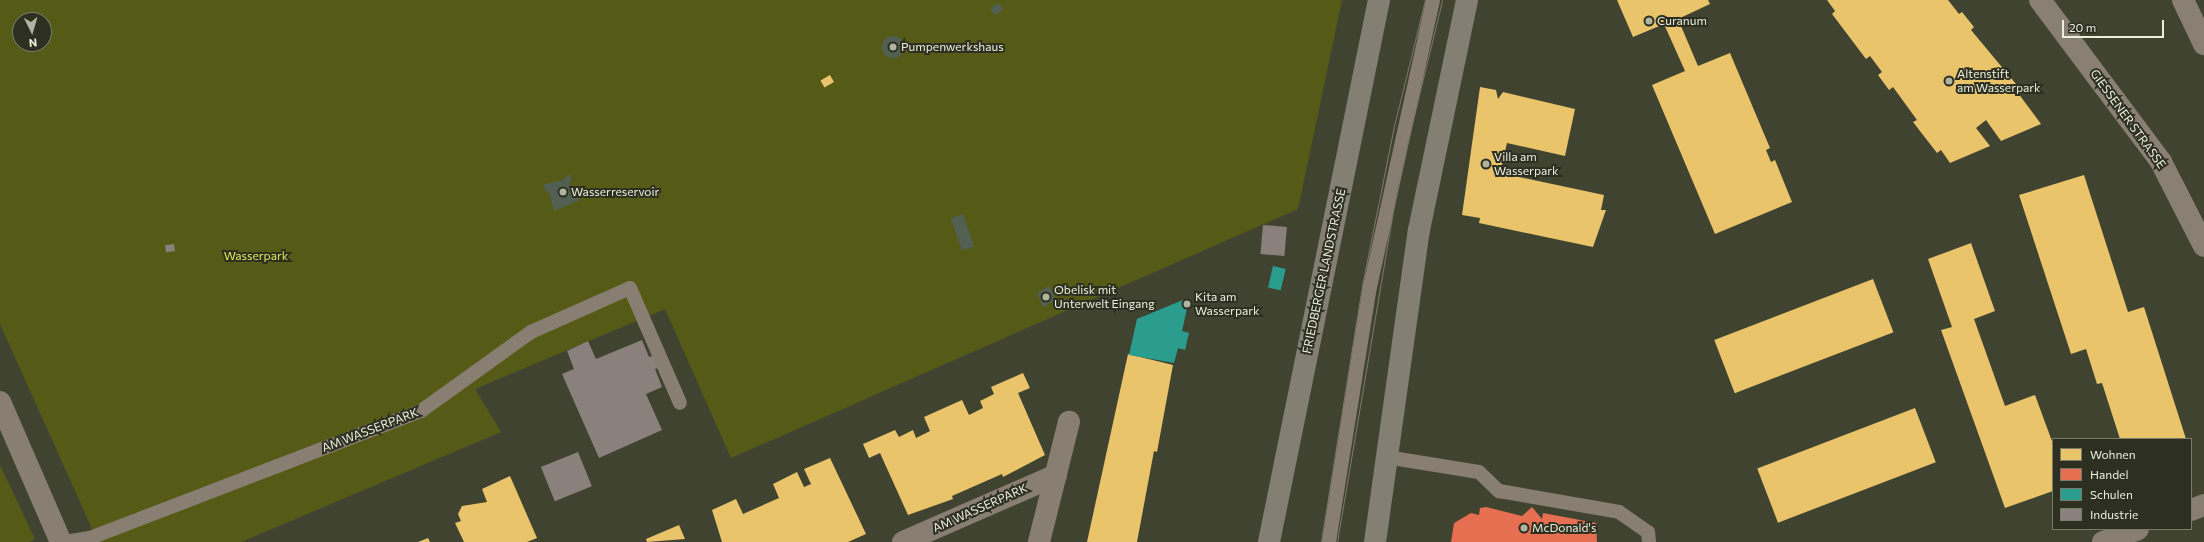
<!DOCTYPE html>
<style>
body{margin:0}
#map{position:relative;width:2204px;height:542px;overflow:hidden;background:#414331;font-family:Commissioner,sans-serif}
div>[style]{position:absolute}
.green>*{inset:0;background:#565a17}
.homes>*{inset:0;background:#e9c46a;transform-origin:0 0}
.shops>*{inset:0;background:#e76f51}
.schools>*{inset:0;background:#2a9d8f;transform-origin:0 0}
.industry>*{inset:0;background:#8a817c;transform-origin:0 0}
.building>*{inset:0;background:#516053;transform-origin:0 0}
.round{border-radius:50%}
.service>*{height:14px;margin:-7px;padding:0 7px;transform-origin:7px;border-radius:7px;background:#887e72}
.minor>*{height:22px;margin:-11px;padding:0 11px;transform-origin:11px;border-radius:11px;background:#887e72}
.secondary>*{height:22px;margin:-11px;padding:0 11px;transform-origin:11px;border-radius:11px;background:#897f72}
.primary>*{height:22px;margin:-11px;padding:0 11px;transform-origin:11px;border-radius:11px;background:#847f73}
.tram>*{height:1px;margin:-0.5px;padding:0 0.5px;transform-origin:0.5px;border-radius:0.5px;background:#7d7a6d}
.dots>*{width:11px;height:11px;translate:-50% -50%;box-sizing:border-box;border:2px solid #2d2f20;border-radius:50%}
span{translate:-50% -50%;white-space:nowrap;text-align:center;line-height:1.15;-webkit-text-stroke:4px #2d2f20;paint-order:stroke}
.poi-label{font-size:12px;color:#ecefdc}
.left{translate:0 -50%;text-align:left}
.street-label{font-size:12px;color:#ecefdc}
.park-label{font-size:12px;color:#e0eb59}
.legend{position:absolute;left:2052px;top:438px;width:140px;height:92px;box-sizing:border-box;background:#2d2f20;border:1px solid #797c6b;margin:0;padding:5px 7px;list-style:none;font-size:12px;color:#ecefdc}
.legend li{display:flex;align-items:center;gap:8px;height:20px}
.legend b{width:20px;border:1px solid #797c6b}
.north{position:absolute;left:12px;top:12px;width:40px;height:40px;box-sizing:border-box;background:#2d2f20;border:1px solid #797c6b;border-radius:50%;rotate:175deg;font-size:11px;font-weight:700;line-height:16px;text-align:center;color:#ecefdc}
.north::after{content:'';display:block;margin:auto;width:14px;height:18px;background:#b0b3a0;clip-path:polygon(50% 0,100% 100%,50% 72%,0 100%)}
.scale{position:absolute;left:2062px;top:20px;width:102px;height:18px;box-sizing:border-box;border:2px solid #ecefdc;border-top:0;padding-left:5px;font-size:12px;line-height:14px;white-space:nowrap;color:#ecefdc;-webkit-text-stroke:3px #2d2f20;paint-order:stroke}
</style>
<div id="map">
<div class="green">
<div style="clip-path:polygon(evenodd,0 0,1342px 0,1298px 209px,731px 458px,665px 309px,475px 389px,501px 432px,241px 542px,98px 542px,0 324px,0 0,20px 20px,44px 20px,44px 44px,20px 44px,20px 20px)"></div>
<div style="clip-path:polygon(0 465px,35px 539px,29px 542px,0 542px)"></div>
</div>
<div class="homes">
<div style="clip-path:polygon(1617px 0,1708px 0,1710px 4px,1678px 19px,1698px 66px,1730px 53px,1770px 148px,1766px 150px,1771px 162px,1775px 160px,1792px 202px,1715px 234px,1652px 85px,1685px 71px,1664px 24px,1633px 37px)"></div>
<div style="clip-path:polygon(1827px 0,1948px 0,1959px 14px,1962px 12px,1974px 27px,1971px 30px,2021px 90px,2018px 93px,2041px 124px,2001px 141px,1986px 120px,1976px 128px,1990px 146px,1950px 163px,1941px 150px,1937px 153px,1913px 122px,1917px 120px,1893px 87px,1889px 90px,1878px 75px,1882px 72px,1870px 56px,1866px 59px,1832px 14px,1835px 11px)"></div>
<div style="left:830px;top:75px;width:8px;height:11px;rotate:60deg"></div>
<div style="clip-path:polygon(1480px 87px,1496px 90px,1498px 99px,1503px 92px,1575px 109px,1565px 156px,1507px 143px,1500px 173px,1604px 195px,1601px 210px,1606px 210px,1593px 247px,1479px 223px,1480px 218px,1462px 215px)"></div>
<div style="clip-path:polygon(2084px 175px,2128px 312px,2144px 307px,2186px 439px,2120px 439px,2102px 383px,2097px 384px,2086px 349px,2071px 354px,2019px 195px)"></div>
<div style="clip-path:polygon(1971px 243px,1995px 311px,1974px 319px,2005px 406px,2035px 395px,2053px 444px,2053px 491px,2005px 508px,1941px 330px,1952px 327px,1928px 259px)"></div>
<div style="left:1873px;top:279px;width:57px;height:170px;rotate:69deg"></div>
<div style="clip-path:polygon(1128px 354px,1173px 365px,1157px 452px,1154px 451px,1137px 542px,1087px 542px)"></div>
<div style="clip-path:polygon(1023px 373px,1030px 388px,1018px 393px,1045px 455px,1003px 477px,1002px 474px,952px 496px,953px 499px,908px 515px,880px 453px,869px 458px,863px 444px,895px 430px,899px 437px,913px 430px,916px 438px,930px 431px,924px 417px,962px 400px,969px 415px,983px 408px,980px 401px,994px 394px,991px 387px)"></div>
<div style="left:1915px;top:408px;width:58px;height:169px;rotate:69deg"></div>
<div style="clip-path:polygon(830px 458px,866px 534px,848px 542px,722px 542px,712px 510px,736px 499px,743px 514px,779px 498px,773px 484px,797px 472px,804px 487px,811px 484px,804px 469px)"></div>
<div style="clip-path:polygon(510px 476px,537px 538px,527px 542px,464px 542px,455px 523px,461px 521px,458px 514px,462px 506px,487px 502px,482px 489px)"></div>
<div style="clip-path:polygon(679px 525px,685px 539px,647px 542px,646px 539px)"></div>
<div style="clip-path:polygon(428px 538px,430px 542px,418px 542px)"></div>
</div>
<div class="shops">
<div style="clip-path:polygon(1486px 507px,1522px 516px,1532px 507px,1542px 519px,1543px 513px,1596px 523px,1597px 542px,1451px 542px,1454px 523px,1471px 513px,1479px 515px,1480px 508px)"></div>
</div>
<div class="schools">
<div style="left:1273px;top:266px;width:13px;height:22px;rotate:13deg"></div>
<div style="clip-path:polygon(1183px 300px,1188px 304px,1182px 331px,1189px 333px,1185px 350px,1178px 348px,1174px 363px,1129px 355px,1137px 319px)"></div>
</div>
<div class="industry">
<div style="left:1263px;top:225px;width:24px;height:29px;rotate:5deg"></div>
<div style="left:174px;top:244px;width:7px;height:9px;rotate:82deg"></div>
<div style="clip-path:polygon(642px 340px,649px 357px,655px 355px,661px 367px,655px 369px,662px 387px,646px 394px,662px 430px,599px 458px,562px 374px,574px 369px,567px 351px,588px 341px,596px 359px)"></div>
<div style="left:578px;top:452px;width:37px;height:40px;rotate:68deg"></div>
</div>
<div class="building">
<div style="left:999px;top:3px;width:8px;height:10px;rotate:60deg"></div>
<div class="round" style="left:882px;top:36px;width:22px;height:22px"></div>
<div style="clip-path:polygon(569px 174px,572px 181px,569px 183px,580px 200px,554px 211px,549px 191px,546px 193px,543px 185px,563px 180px)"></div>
<div style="left:963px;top:214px;width:34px;height:13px;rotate:71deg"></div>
<div style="clip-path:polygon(1049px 286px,1056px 300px,1043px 307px,1037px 293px)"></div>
</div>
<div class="service">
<div style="left:1386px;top:457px;width:94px;rotate:9.2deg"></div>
<div style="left:1479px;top:472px;width:28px;rotate:44deg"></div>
<div style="left:1499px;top:491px;width:122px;rotate:9.9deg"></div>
<div style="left:1619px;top:512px;width:35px;rotate:35deg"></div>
<div style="left:1648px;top:532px;width:10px;rotate:84deg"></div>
<div style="left:64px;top:542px;width:26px;rotate:-9deg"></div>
<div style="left:90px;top:538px;width:355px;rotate:-21deg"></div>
<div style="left:421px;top:411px;width:135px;rotate:-35.7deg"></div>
<div style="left:531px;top:332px;width:108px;rotate:-24deg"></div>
<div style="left:630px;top:288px;width:125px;rotate:66.5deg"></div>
<div style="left:1329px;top:542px;width:258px;rotate:-80.9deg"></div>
<div style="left:1370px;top:287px;width:294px;rotate:-77.6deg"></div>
</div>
<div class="minor">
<div style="left:0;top:402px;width:153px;rotate:66.5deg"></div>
<div style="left:2191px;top:510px;width:14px;rotate:-21deg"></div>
<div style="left:903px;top:542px;width:167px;rotate:-23.6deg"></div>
<div style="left:1039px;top:542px;width:124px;rotate:-76deg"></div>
<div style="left:2103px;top:542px;width:37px;rotate:-20deg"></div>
</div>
<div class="secondary">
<div style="left:2040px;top:0;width:202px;rotate:53.2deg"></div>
<div style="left:2161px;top:162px;width:94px;rotate:62.9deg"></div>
<div style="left:2183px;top:0;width:49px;rotate:64.5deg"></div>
</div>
<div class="primary">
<div style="left:1269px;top:542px;width:553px;rotate:-78.53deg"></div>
<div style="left:1375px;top:542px;width:315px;rotate:-82deg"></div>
<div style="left:1419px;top:230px;width:235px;rotate:-78.2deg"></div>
</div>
<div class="tram">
<div style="left:1321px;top:542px;width:259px;rotate:-80.9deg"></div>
<div style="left:1362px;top:286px;width:163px;rotate:-78.7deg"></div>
<div style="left:1394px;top:126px;width:130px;rotate:-76.2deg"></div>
<div style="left:1337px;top:542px;width:366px;rotate:-80.4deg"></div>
<div style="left:1398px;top:181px;width:186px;rotate:-76.3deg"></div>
</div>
<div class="dots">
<div style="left:1649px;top:21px;background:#b0b3a0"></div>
<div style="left:893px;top:47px;background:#b0b3a0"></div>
<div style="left:1949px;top:81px;background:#b0b3a0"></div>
<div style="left:1486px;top:164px;background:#b0b3a0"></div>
<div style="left:563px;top:192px;background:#b0b3a0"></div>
<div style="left:1046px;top:297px;background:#b0b3a0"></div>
<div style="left:1187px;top:304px;background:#b0b3a0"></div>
<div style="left:1524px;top:528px;background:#b0b3a0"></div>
</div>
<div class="poi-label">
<span class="left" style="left:1657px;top:21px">Curanum</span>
<span class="left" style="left:901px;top:47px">Pumpenwerkshaus</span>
<span class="left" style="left:1957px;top:81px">Altenstift<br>am Wasserpark</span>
<span class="left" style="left:1494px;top:164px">Villa am<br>Wasserpark</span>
<span class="left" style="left:571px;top:192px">Wasserreservoir</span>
<span class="left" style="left:1054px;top:297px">Obelisk mit<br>Unterwelt Eingang</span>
<span class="left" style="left:1195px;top:304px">Kita am<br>Wasserpark</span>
<span class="left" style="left:1532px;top:528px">McDonald's</span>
</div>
<div class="street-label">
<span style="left:2128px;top:119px;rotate:54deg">GIESSENER STRASSE</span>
<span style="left:1324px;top:271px;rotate:-78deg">FRIEDBERGER LANDSTRASSE</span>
<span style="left:370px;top:430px;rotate:-21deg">AM WASSERPARK</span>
<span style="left:980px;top:508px;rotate:-24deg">AM WASSERPARK</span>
</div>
<div class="park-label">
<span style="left:256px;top:256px">Wasserpark</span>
</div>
<ul class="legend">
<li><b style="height:11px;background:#e9c46a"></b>Wohnen</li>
<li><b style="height:11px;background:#e76f51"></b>Handel</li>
<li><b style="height:11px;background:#2a9d8f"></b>Schulen</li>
<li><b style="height:11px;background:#8a817c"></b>Industrie</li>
</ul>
<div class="north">N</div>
<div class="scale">20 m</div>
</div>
